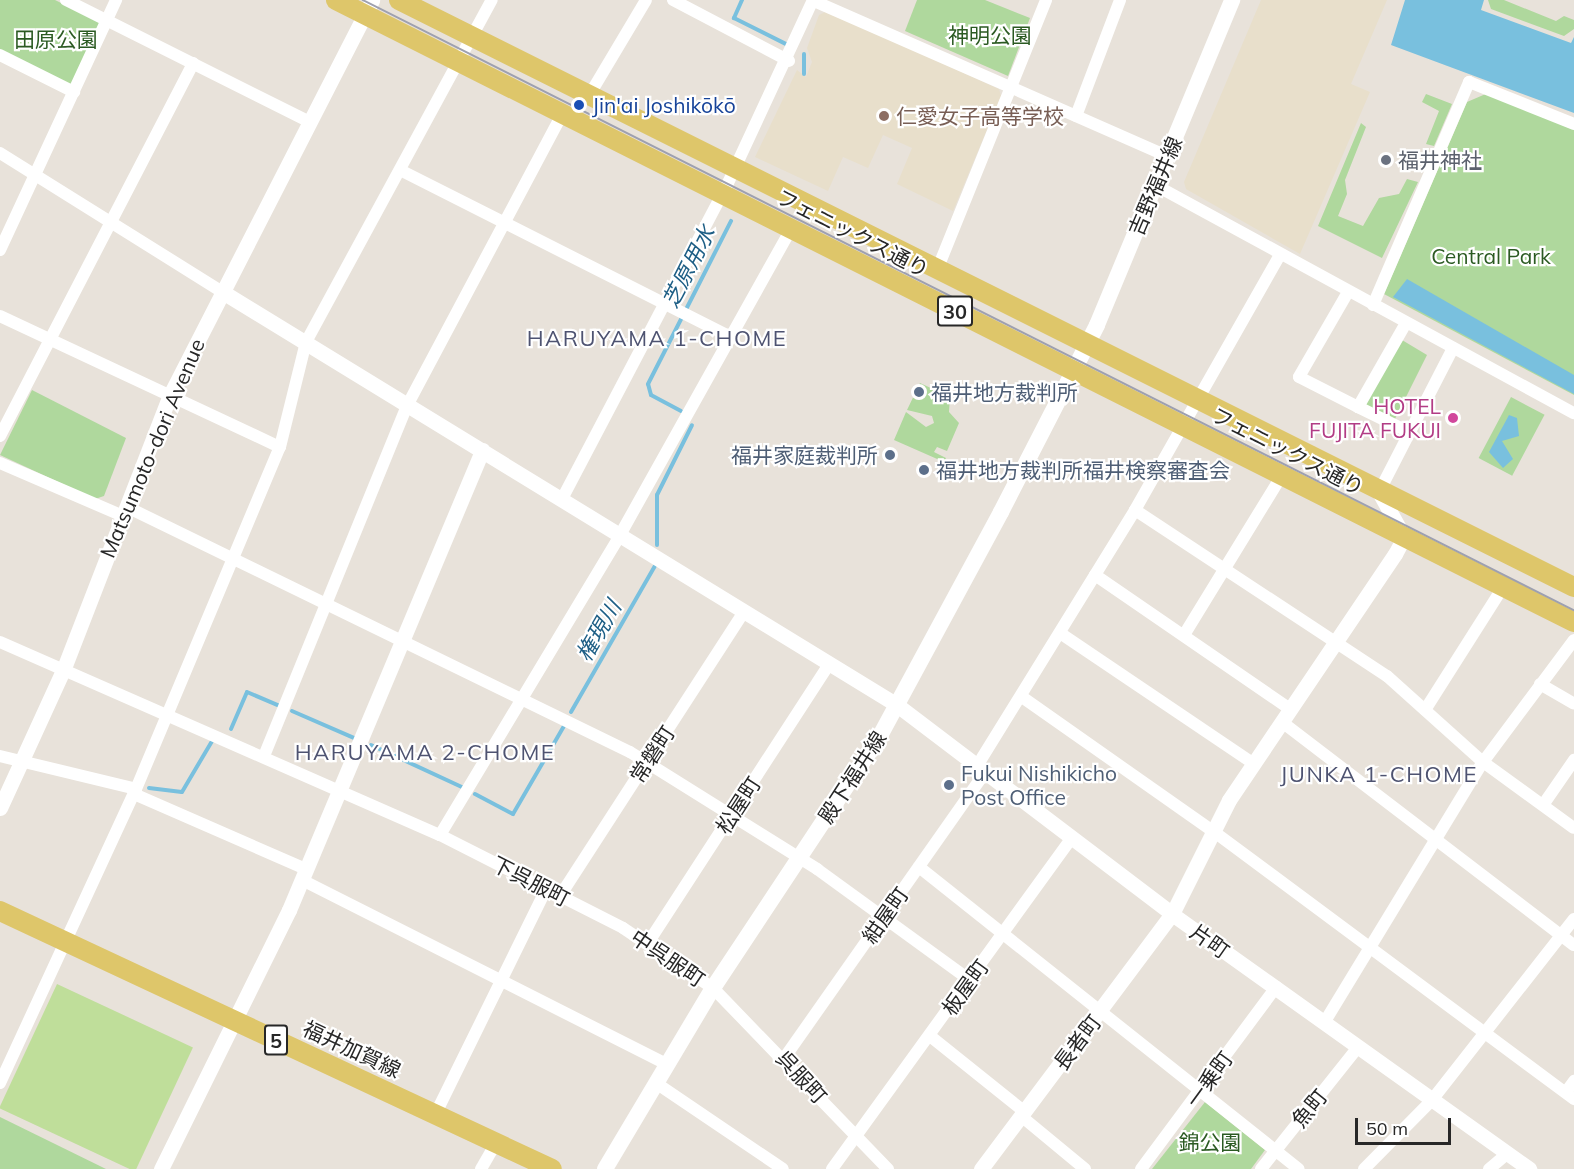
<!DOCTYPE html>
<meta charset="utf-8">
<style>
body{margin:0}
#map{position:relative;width:1574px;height:1169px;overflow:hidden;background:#e8e2da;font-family:Mulish,"Noto Sans JP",sans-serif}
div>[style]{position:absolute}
.education>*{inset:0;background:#e8dfcb}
.green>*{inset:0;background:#afd89d;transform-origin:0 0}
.pitch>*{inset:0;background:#bfde9a;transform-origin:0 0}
.water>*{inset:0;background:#79c0de}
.stream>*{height:4px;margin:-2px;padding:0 2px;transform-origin:2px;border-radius:2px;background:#79c0de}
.minor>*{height:12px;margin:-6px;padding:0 6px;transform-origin:6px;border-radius:6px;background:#fff}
.tertiary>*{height:15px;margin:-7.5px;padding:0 7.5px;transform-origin:7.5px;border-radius:7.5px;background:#fff}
.secondary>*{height:16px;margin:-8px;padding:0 8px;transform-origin:8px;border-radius:8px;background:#fff}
.primary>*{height:20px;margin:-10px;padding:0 10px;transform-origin:10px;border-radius:10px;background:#dec66a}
.tram>*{height:1.5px;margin:-0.75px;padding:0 0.75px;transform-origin:0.75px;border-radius:0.75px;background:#9ea0af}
.dots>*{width:16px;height:16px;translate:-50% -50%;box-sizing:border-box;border:3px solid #fff;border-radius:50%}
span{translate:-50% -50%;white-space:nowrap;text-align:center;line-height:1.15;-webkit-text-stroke:4.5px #fff;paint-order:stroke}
.shield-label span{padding:2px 4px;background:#fff;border:2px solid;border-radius:4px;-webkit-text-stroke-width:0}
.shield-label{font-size:20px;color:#272727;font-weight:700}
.park-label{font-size:21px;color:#2b5a22}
.transit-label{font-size:21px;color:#164399}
.left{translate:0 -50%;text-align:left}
.education-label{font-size:21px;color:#785e54}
.worship-label{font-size:21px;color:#5b616d}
.street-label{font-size:21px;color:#272727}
.service-label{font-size:21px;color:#4e5e75}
.right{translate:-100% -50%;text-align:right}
.hotel-label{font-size:21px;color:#b23c85}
.water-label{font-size:22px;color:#1d5e85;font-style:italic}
.neighbourhood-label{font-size:22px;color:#4e5371;letter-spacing:1.5px}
.scale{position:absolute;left:1355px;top:1118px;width:96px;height:27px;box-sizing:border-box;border:3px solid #272727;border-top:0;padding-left:8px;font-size:18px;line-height:21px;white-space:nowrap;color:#272727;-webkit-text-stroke:4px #fff;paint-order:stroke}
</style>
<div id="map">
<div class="education">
<div style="clip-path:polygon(1261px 0,1387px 0,1351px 84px,1370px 92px,1300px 254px,1186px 189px,1184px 182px)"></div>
<div style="clip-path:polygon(827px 11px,999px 89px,1001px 96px,953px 211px,897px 184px,912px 148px,883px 135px,868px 168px,843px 157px,828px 191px,755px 157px,797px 70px,806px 77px,812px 62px,807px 48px,819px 15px)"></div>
</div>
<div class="green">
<div style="clip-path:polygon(0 0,55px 0,102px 23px,72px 88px,0 50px)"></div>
<div style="clip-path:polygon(917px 0,985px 0,1030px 18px,1008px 76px,905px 31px)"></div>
<div style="clip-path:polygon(1488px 0,1504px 0,1556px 21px,1564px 16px,1574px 20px,1574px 29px,1564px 36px,1491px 9px)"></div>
<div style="clip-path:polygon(1488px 93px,1574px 130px,1574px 395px,1384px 294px,1467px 102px)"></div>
<div style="clip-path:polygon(1426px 94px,1452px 104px,1434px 146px,1426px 144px,1439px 111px,1422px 102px)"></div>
<div style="clip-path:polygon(1361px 123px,1366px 127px,1345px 180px,1347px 194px,1338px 216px,1363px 226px,1379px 198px,1399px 194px,1407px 179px,1418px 182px,1382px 258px,1318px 226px)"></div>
<div style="clip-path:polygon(1402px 340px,1427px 355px,1395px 419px,1364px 404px)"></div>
<div style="clip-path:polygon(920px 383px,950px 397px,949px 412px,959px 423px,947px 451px,937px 447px,934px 452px,946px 458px,944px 462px,894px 440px,906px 412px,926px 427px,934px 423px,932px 416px,907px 410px)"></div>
<div style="clip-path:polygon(32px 390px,126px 438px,104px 496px,95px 499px,0 455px)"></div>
<div style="left:1511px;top:397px;width:38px;height:69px;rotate:28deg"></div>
<div style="clip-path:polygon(1205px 1102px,1265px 1150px,1251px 1169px,1152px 1169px)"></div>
<div style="clip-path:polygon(0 1117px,106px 1169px,0 1169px)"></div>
</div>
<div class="pitch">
<div style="left:57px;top:984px;width:150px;height:137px;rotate:25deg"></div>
</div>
<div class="water">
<div style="clip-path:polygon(1405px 0,1484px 0,1481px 10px,1571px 43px,1574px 37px,1574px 113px,1391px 45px)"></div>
<div style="clip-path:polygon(1407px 279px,1574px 375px,1574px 394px,1393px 297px)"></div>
<div style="clip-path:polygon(1509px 415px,1517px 418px,1519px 436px,1502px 441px,1513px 459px,1503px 468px,1489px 452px)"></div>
</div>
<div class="stream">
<div style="left:742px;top:0;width:20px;rotate:114deg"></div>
<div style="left:734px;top:18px;width:60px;rotate:26.6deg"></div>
<div style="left:804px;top:74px;width:20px;rotate:-90deg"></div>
<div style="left:681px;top:411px;width:34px;rotate:-152deg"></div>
<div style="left:651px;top:395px;width:11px;rotate:-105deg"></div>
<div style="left:648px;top:384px;width:183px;rotate:-63deg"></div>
<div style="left:657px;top:545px;width:50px;rotate:-90deg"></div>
<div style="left:657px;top:495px;width:78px;rotate:-63.4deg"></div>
<div style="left:292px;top:711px;width:68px;rotate:23.5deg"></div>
<div style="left:571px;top:712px;width:168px;rotate:-60.1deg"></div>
<div style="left:231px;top:729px;width:40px;rotate:-66.6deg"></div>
<div style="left:247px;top:692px;width:34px;rotate:23deg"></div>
<div style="left:371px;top:745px;width:100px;rotate:24.8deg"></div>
<div style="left:149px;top:788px;width:33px;rotate:7deg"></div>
<div style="left:182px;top:792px;width:59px;rotate:-59.5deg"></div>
<div style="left:475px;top:794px;width:43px;rotate:27.8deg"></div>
<div style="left:513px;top:814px;width:102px;rotate:-59.9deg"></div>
</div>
<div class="minor">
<div style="left:66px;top:0;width:273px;rotate:26.6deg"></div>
<div style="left:673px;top:0;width:131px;rotate:27.7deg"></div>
<div style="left:814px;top:1px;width:386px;rotate:23.7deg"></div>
<div style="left:0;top:55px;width:83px;rotate:26.6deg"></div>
<div style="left:590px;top:94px;width:109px;rotate:-59.2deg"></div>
<div style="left:1076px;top:116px;width:124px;rotate:-69.2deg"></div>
<div style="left:0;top:153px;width:261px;rotate:32deg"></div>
<div style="left:402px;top:171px;width:369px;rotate:26.8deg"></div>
<div style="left:1155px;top:185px;width:477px;rotate:28.6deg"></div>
<div style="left:0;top:250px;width:276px;rotate:-65.1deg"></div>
<div style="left:937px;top:270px;width:291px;rotate:-68deg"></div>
<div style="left:1348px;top:292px;width:98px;rotate:120deg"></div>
<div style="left:1299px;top:377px;width:66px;rotate:27deg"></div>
<div style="left:1373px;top:305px;width:243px;rotate:-66.7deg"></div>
<div style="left:1469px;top:82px;width:113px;rotate:21.8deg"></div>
<div style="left:0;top:316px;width:309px;rotate:25.1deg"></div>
<div style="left:1406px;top:323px;width:97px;rotate:119.7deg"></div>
<div style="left:1358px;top:407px;width:57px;rotate:26.1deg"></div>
<div style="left:0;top:436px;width:420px;rotate:-62.6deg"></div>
<div style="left:0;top:463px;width:134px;rotate:23.3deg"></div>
<div style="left:1379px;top:492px;width:162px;rotate:-62.8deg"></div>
<div style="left:562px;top:499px;width:357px;rotate:-62.3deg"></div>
<div style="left:728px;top:183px;width:202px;rotate:-65.1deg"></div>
<div style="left:127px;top:507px;width:559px;rotate:25.97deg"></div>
<div style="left:630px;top:752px;width:221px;rotate:32deg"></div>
<div style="left:817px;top:869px;width:189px;rotate:36deg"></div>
<div style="left:1135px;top:510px;width:302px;rotate:33.4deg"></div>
<div style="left:1387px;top:676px;width:129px;rotate:41.9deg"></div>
<div style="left:1483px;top:762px;width:112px;rotate:36deg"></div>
<div style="left:1095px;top:575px;width:237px;rotate:34.5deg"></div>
<div style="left:1060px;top:633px;width:234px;rotate:34deg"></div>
<div style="left:1184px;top:635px;width:188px;rotate:-58.5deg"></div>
<div style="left:0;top:642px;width:480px;rotate:23.7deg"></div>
<div style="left:440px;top:835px;width:205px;rotate:26.9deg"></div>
<div style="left:623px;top:928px;width:108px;rotate:33.7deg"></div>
<div style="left:713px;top:988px;width:252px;rotate:46deg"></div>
<div style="left:1540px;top:684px;width:39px;rotate:30deg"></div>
<div style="left:1022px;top:697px;width:233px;rotate:35.1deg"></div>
<div style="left:1213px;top:831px;width:450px;rotate:36.6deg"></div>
<div style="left:1425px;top:710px;width:146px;rotate:-57.6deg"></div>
<div style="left:1282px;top:722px;width:367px;rotate:37.4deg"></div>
<div style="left:0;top:756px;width:140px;rotate:13.6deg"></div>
<div style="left:264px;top:756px;width:380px;rotate:-67.8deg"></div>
<div style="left:408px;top:404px;width:328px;rotate:-62deg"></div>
<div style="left:977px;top:766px;width:301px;rotate:-58.3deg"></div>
<div style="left:1135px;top:510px;width:292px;rotate:-60.4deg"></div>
<div style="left:134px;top:794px;width:188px;rotate:23.6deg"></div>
<div style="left:1543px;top:805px;width:55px;rotate:-55.4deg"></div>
<div style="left:440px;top:835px;width:350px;rotate:-59deg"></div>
<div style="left:620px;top:535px;width:351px;rotate:-60.8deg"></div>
<div style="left:919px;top:867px;width:485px;rotate:38.5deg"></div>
<div style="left:302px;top:880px;width:409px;rotate:26.8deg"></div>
<div style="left:560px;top:896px;width:338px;rotate:-57.1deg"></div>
<div style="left:648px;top:943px;width:330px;rotate:-57deg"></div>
<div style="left:1324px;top:1023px;width:306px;rotate:-58.7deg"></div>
<div style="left:1483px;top:762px;width:152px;rotate:-53.3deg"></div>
<div style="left:930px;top:1036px;width:122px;rotate:38.7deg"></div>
<div style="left:785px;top:1057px;width:348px;rotate:-54.9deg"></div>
<div style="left:0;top:1083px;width:324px;rotate:-65.2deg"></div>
<div style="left:136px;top:789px;width:371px;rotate:-67.2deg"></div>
<div style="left:280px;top:447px;width:108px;rotate:-76.1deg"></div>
<div style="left:306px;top:342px;width:389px;rotate:-61.5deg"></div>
<div style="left:656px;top:1083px;width:153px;rotate:34.1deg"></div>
<div style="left:1566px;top:1092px;width:14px;rotate:-54deg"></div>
<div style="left:435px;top:1115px;width:252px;rotate:-63.8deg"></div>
<div style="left:1021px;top:1116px;width:83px;rotate:39.6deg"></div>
<div style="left:481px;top:1169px;width:30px;rotate:-60deg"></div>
<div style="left:832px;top:1169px;width:409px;rotate:-54.1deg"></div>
<div style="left:1141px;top:1169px;width:227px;rotate:-53.4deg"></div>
<div style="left:1261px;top:1169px;width:156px;rotate:-51.5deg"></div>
<div style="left:1364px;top:1169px;width:97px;rotate:-45.4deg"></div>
<div style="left:1432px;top:1100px;width:230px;rotate:-51.9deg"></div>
<div style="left:1489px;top:1169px;width:25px;rotate:-40deg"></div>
</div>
<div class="tertiary">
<div style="left:221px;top:291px;width:793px;rotate:31.48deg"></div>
<div style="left:897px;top:705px;width:345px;rotate:37.2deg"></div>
<div style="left:1172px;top:914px;width:439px;rotate:35.5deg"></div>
<div style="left:0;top:808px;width:154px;rotate:-65.4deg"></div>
<div style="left:64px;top:668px;width:291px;rotate:-68.8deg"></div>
<div style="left:169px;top:397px;width:446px;rotate:-62.9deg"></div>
<div style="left:161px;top:1169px;width:289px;rotate:-63.7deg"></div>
<div style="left:289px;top:910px;width:499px;rotate:-67.2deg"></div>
<div style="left:981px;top:1169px;width:319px;rotate:-53.2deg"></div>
<div style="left:1172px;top:914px;width:127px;rotate:-63.4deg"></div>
<div style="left:1229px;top:800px;width:297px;rotate:-56deg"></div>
<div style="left:1395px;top:554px;width:19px;rotate:-62deg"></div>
<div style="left:1404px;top:537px;width:51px;rotate:-119.1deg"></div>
</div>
<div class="secondary">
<div style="left:605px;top:1169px;width:211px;rotate:-59.2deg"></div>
<div style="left:713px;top:988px;width:305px;rotate:-56.5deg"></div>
<div style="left:881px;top:734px;width:252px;rotate:-61.6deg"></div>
<div style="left:1001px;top:512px;width:210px;rotate:-62.8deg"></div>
<div style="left:1097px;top:325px;width:352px;rotate:-67.4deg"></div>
</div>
<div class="primary">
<div style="left:336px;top:0;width:1385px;rotate:26.68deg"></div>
<div style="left:399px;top:0;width:1313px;rotate:26.55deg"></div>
<div style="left:0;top:911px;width:609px;rotate:25.05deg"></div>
</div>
<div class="tram">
<div style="left:363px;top:0;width:1356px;rotate:26.74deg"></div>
</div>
<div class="dots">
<div style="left:579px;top:105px;background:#1a4fb4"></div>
<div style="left:884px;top:116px;background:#8d6e63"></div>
<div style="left:1386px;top:160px;background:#6b7280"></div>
<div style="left:919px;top:392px;background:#5c6f8a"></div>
<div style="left:1453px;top:418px;background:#d1479c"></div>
<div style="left:890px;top:455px;background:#5c6f8a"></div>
<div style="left:924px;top:470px;background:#5c6f8a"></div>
<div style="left:949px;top:785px;background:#5c6f8a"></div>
</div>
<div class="shield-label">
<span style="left:955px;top:311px">30</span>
<span style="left:276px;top:1040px">5</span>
</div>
<div class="park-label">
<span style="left:990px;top:35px">神明公園</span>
<span style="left:56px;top:39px">田原公園</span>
<span style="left:1491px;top:256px">Central Park</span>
<span style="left:1210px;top:1142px">錦公園</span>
</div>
<div class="transit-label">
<span class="left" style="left:592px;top:105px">Jin'ai Joshikōkō</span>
</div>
<div class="education-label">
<span class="left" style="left:896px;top:116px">仁愛女子高等学校</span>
</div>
<div class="worship-label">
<span class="left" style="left:1398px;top:160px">福井神社</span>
</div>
<div class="street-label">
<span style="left:1155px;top:186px;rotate:-67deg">吉野福井線</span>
<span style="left:853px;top:233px;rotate:27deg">フェニックス通り</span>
<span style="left:152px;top:448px;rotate:-67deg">Matsumoto-dori Avenue</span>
<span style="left:1288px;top:451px;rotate:27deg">フェニックス通り</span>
<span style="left:652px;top:754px;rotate:-57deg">常磐町</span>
<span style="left:852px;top:777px;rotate:-57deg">殿下福井線</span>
<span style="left:738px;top:805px;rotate:-57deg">松屋町</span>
<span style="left:531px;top:881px;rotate:27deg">下呉服町</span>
<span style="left:885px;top:915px;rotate:-55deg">紺屋町</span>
<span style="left:1210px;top:941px;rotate:35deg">片町</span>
<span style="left:668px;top:958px;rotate:34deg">中呉服町</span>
<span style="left:965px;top:987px;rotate:-54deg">板屋町</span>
<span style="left:1077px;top:1042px;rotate:-53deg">長者町</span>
<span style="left:352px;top:1049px;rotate:25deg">福井加賀線</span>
<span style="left:802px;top:1077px;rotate:47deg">呉服町</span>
<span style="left:1209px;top:1079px;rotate:-54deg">一乗町</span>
<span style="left:1309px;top:1108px;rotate:-51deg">魚町</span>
</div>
<div class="service-label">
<span class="left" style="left:931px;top:392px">福井地方裁判所</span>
<span class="right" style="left:878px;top:455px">福井家庭裁判所</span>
<span class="left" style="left:936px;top:470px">福井地方裁判所福井検察審査会</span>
<span class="left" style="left:961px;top:785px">Fukui Nishikicho<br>Post Office</span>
</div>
<div class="hotel-label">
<span class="right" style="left:1441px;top:418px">HOTEL<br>FUJITA FUKUI</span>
</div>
<div class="water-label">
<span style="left:689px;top:267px;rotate:-63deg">芝原用水</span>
<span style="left:599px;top:631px;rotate:-60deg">権現川</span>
</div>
<div class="neighbourhood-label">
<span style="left:657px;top:339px">HARUYAMA 1-CHOME</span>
<span style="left:425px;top:753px">HARUYAMA 2-CHOME</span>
<span style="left:1379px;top:775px">JUNKA 1-CHOME</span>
</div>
<div class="scale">50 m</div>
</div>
